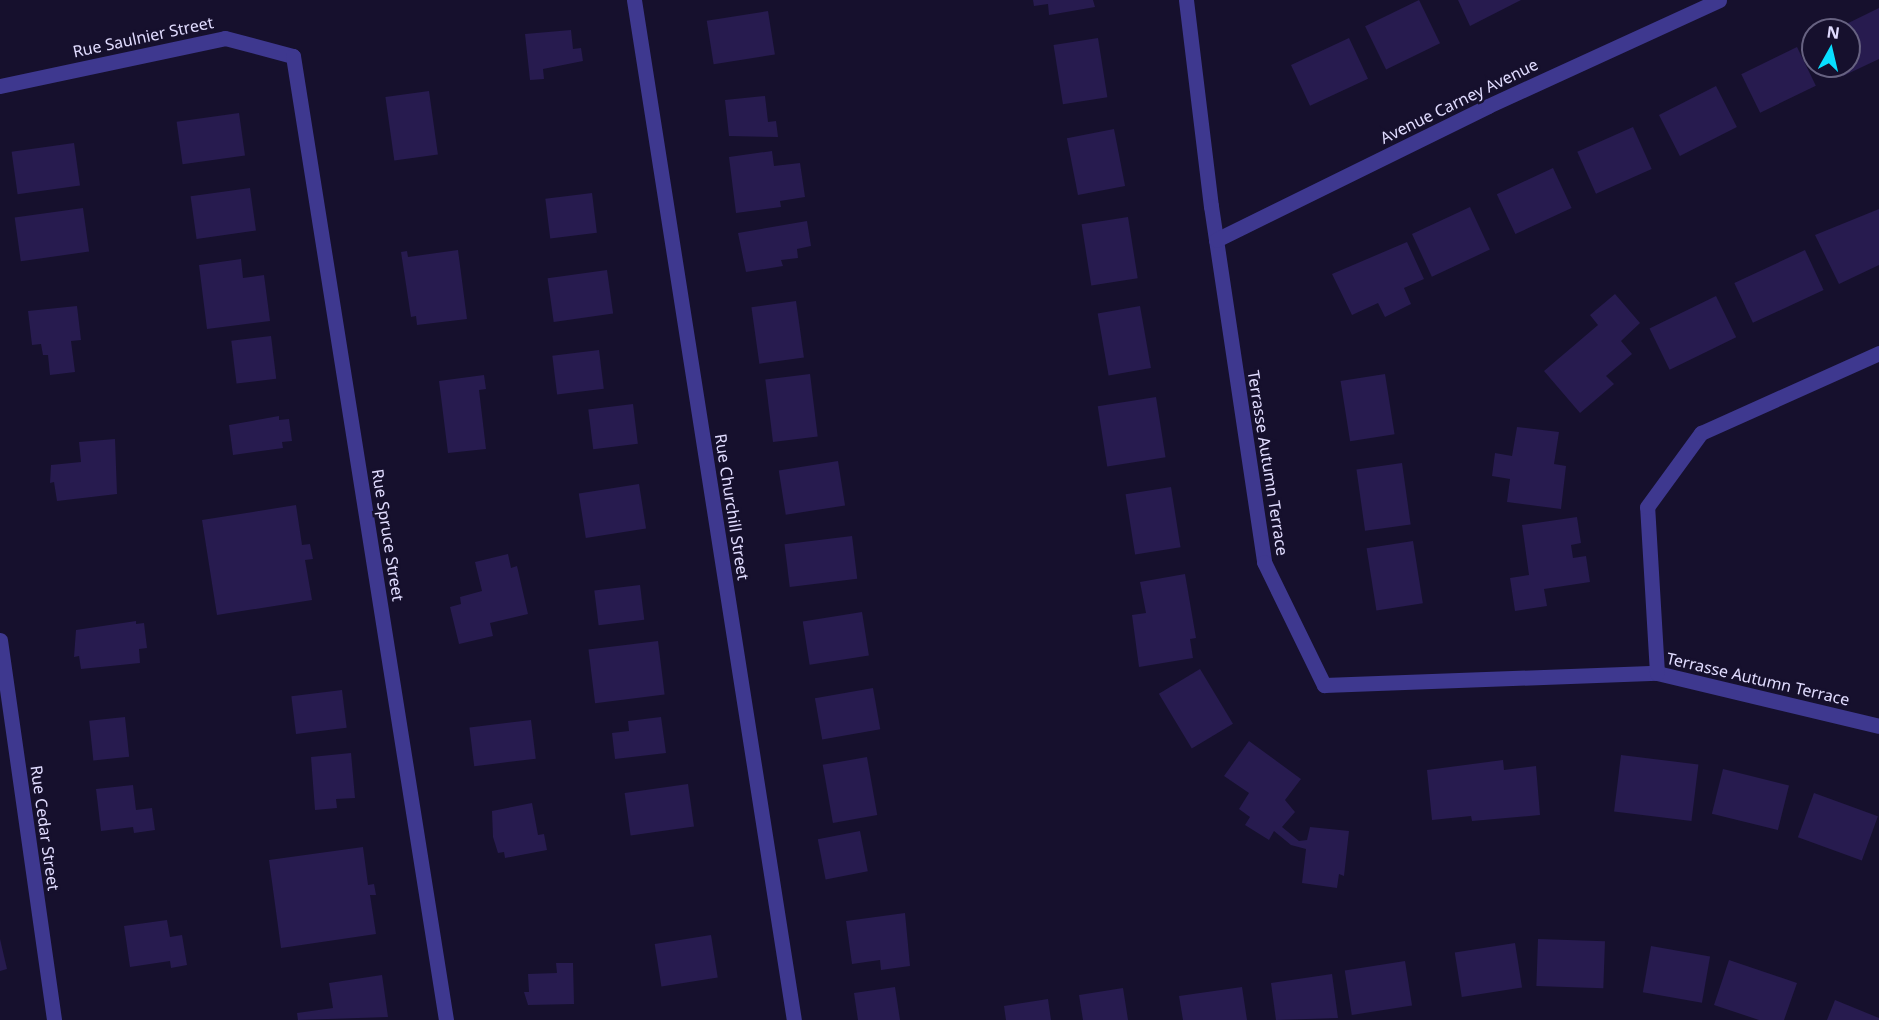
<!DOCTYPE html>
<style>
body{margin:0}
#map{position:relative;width:1879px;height:1020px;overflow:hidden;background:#16102d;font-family:"Noto Sans",sans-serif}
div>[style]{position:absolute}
.building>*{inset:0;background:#271b4f;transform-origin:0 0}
.minor>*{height:15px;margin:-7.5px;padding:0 7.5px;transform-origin:7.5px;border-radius:7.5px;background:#3e388f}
span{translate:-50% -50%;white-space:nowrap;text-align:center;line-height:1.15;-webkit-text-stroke:5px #16102d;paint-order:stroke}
.street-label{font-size:16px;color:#e1dcff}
.north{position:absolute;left:1801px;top:18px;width:60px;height:60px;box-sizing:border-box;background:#16102d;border:2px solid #676281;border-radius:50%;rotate:8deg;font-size:16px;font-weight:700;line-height:24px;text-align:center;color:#e1dcff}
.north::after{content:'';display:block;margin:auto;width:21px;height:27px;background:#08deff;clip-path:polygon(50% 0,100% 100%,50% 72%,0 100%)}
</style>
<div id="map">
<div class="building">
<div style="clip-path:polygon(1033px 0,1093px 0,1095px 7px,1049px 15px,1048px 4px,1034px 6px)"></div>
<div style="left:1419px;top:0;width:48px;height:60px;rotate:64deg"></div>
<div style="clip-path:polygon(1458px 0,1521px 0,1470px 26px)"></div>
<div style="clip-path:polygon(1879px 8px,1879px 59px,1843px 76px,1838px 66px,1849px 66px,1849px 30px,1834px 30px)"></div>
<div style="left:768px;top:11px;width:44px;height:62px;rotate:81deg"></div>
<div style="clip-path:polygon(571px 30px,573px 49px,581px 48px,583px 61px,543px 69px,544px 79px,530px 80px,525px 34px)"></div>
<div style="left:1098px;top:38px;width:60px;height:45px;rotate:81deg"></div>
<div style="left:1349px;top:38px;width:45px;height:64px;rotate:65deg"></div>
<div style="left:1797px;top:47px;width:43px;height:62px;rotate:64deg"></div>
<div style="left:1716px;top:86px;width:46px;height:64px;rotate:63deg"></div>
<div style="left:429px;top:91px;width:64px;height:44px;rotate:82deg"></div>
<div style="clip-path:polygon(765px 96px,768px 122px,776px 121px,778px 137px,729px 136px,725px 100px)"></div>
<div style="left:239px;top:113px;width:43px;height:63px;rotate:82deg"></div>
<div style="left:1633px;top:127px;width:46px;height:61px;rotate:66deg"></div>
<div style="left:1114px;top:129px;width:58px;height:48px;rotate:79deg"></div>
<div style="left:74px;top:143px;width:43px;height:63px;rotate:82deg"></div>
<div style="clip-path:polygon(772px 151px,774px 166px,800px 163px,805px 197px,780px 201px,781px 207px,736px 213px,729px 157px)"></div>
<div style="left:1553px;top:168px;width:44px;height:62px;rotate:65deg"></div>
<div style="left:250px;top:188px;width:43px;height:60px;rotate:82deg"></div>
<div style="left:592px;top:193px;width:40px;height:47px;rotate:83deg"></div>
<div style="left:1470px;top:207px;width:47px;height:64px;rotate:65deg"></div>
<div style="left:83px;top:208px;width:44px;height:69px;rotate:82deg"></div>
<div style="clip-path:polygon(1879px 209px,1879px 265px,1839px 284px,1815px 235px)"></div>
<div style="left:1128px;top:217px;width:62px;height:47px;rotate:81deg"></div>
<div style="clip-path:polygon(807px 221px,811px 246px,797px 249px,798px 258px,781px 260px,783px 266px,746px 272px,738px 233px)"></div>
<div style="clip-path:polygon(1407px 242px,1424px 279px,1404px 288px,1411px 304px,1385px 317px,1378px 303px,1352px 315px,1332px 274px)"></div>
<div style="clip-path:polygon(458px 250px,467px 319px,417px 325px,416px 316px,411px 317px,401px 252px,407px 251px,408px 257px)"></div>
<div style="left:1805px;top:250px;width:44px;height:78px;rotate:65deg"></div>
<div style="clip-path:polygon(241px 259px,243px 278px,264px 275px,270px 321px,207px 329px,199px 265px)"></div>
<div style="left:607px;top:270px;width:44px;height:60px;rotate:82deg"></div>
<div style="clip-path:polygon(1615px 294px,1640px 323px,1621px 341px,1632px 354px,1606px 376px,1614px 384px,1580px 413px,1544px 371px,1598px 325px,1590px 315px)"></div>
<div style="left:1716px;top:296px;width:46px;height:74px;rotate:64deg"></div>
<div style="left:796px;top:301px;width:57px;height:45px;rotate:82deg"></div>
<div style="clip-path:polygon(77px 306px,81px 340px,71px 341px,75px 372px,50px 375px,48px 355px,43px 355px,41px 344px,32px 345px,28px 311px)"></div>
<div style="left:1140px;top:306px;width:63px;height:43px;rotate:80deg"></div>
<div style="left:271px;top:336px;width:43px;height:40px;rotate:83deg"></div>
<div style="left:599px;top:350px;width:39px;height:47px;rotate:83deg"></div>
<div style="left:810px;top:374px;width:63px;height:45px;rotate:83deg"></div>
<div style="left:1385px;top:374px;width:61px;height:45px;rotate:81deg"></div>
<div style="clip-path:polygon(484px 375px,486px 389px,479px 390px,486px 449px,448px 453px,439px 381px)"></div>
<div style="left:1156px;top:397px;width:61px;height:59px;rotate:81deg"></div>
<div style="left:633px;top:404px;width:40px;height:45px;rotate:83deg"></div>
<div style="clip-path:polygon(279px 416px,279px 420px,289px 419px,292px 441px,282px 442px,283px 448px,233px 455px,229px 425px)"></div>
<div style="clip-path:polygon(1517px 427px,1559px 432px,1554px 464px,1566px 466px,1561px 509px,1507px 502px,1510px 479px,1492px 476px,1495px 453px,1512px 456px)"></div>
<div style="clip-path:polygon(115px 439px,117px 494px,57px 501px,54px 482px,50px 483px,51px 465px,81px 462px,79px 442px)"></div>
<div style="left:838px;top:461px;width:45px;height:60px;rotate:81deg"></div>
<div style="left:1402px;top:463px;width:62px;height:46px;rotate:82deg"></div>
<div style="left:639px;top:484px;width:45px;height:61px;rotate:81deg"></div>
<div style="left:1171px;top:487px;width:61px;height:46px;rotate:81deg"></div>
<div style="clip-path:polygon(296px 505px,302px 545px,310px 544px,313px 559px,305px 560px,312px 600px,217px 615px,202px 520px)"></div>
<div style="clip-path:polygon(1577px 517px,1581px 543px,1571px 545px,1573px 558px,1586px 556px,1590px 582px,1544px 589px,1547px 606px,1515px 611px,1510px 578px,1529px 575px,1522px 525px)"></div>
<div style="left:852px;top:536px;width:43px;height:68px;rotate:83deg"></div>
<div style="left:1413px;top:541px;width:63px;height:47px;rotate:81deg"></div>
<div style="clip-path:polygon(508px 554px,511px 568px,517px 566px,528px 614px,490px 623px,493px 636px,459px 644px,450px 607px,461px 604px,460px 597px,482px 591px,475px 562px)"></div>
<div style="clip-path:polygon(1185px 574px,1196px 638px,1190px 639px,1193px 658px,1139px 667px,1132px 615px,1146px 613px,1140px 582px)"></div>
<div style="left:640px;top:585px;width:35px;height:46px;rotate:83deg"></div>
<div style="left:862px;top:612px;width:44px;height:60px;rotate:81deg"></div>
<div style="clip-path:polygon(136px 621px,136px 624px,144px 623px,147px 648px,139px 649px,140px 663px,81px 669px,79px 656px,74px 657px,76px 630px)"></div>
<div style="left:658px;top:641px;width:54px;height:70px;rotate:83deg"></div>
<div style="left:1200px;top:669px;width:64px;height:48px;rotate:59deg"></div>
<div style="left:873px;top:688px;width:42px;height:59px;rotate:80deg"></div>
<div style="left:342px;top:690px;width:38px;height:51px;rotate:83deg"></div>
<div style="left:125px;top:717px;width:40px;height:36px;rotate:84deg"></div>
<div style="clip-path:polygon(661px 717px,666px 753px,615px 759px,612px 733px,629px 731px,628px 721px)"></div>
<div style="left:531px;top:720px;width:39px;height:62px;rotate:83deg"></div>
<div style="clip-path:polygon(1249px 741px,1301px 779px,1285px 800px,1295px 812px,1282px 827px,1299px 841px,1307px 840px,1310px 827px,1349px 831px,1344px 876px,1339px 874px,1337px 888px,1302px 883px,1306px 849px,1291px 845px,1274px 831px,1269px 840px,1245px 825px,1250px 817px,1239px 809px,1249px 793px,1224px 776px)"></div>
<div style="clip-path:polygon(351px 753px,355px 798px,336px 799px,337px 808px,315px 810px,311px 757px)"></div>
<div style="left:1621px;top:755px;width:78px;height:57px;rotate:7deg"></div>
<div style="left:867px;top:757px;width:59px;height:45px;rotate:80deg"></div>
<div style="clip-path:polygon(1503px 760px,1504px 770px,1536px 766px,1540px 815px,1472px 821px,1471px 816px,1432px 820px,1427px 770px)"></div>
<div style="left:1723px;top:769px;width:68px;height:46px;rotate:14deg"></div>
<div style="left:688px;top:784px;width:43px;height:64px;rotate:82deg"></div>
<div style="clip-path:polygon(133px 785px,136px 810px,152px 808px,155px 830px,134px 833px,133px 827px,101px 831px,96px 789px)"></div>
<div style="left:1814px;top:793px;width:68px;height:47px;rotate:20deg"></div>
<div style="clip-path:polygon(532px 803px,538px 835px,544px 834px,547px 850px,505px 858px,504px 852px,498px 853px,493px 837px,492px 811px)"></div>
<div style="left:860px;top:831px;width:41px;height:43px;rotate:79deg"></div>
<div style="clip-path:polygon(363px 847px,368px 885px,374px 884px,376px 895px,370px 895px,376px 934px,281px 948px,269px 860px)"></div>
<div style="clip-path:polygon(905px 913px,910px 966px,881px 970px,880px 960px,852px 964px,846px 921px)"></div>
<div style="clip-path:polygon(167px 920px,170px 937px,182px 935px,187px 965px,171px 968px,170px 961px,130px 967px,124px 926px)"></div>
<div style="left:711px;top:935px;width:43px;height:57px;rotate:81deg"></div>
<div style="clip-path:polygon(0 939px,7px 969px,0 971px)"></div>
<div style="left:1538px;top:939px;width:67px;height:47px;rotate:2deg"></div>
<div style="left:1515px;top:943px;width:45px;height:61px;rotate:81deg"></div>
<div style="left:1651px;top:946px;width:60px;height:47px;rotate:10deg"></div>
<div style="clip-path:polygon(1729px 960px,1797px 983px,1784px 1020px,1759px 1020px,1714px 1005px)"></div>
<div style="left:1405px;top:961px;width:45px;height:61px;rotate:81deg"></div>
<div style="clip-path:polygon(556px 963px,573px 963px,574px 1004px,528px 1005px,524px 992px,529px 992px,528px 974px,557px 973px)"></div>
<div style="clip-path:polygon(1332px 974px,1338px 1018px,1276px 1020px,1271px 983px)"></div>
<div style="clip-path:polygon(382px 975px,388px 1017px,298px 1020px,297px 1013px,333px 1008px,329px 983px)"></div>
<div style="clip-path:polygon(895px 987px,900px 1020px,858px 1020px,854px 993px)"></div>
<div style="clip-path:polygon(1242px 987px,1247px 1020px,1183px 1020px,1179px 996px)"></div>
<div style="clip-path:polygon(1123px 988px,1128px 1020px,1083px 1020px,1079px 995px)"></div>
<div style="clip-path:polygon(1048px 999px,1051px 1020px,1006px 1020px,1004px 1006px)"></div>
<div style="clip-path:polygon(1835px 1000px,1879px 1018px,1879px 1020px,1827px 1020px)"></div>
</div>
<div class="minor">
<div style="left:634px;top:0;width:1032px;rotate:81.09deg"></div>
<div style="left:1186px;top:0;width:208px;rotate:83.1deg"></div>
<div style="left:1211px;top:206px;width:360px;rotate:81.5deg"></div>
<div style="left:1264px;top:562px;width:137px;rotate:64deg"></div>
<div style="left:1324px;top:685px;width:333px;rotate:-2.1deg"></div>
<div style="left:1657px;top:673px;width:228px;rotate:13.4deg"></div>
<div style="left:0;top:86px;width:230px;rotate:-12deg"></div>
<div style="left:225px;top:38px;width:70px;rotate:14.8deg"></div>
<div style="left:293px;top:56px;width:976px;rotate:80.98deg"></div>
<div style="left:1216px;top:240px;width:303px;rotate:-26.2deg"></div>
<div style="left:1488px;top:106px;width:254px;rotate:-24.6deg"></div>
<div style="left:0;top:640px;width:384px;rotate:81.9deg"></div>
<div style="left:1657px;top:673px;width:166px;rotate:-93.4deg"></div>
<div style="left:1647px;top:507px;width:92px;rotate:-53.9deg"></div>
<div style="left:1701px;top:433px;width:195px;rotate:-24.2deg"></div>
</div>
<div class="street-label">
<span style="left:143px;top:37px;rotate:-12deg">Rue Saulnier Street</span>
<span style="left:1459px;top:101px;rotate:-26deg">Avenue Carney Avenue</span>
<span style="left:1268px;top:463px;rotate:81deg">Terrasse Autumn Terrace</span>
<span style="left:732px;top:507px;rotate:81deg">Rue Churchill Street</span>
<span style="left:388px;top:535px;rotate:81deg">Rue Spruce Street</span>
<span style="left:1758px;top:679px;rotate:13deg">Terrasse Autumn Terrace</span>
<span style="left:45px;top:828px;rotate:82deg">Rue Cedar Street</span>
</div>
<div class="north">N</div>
</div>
